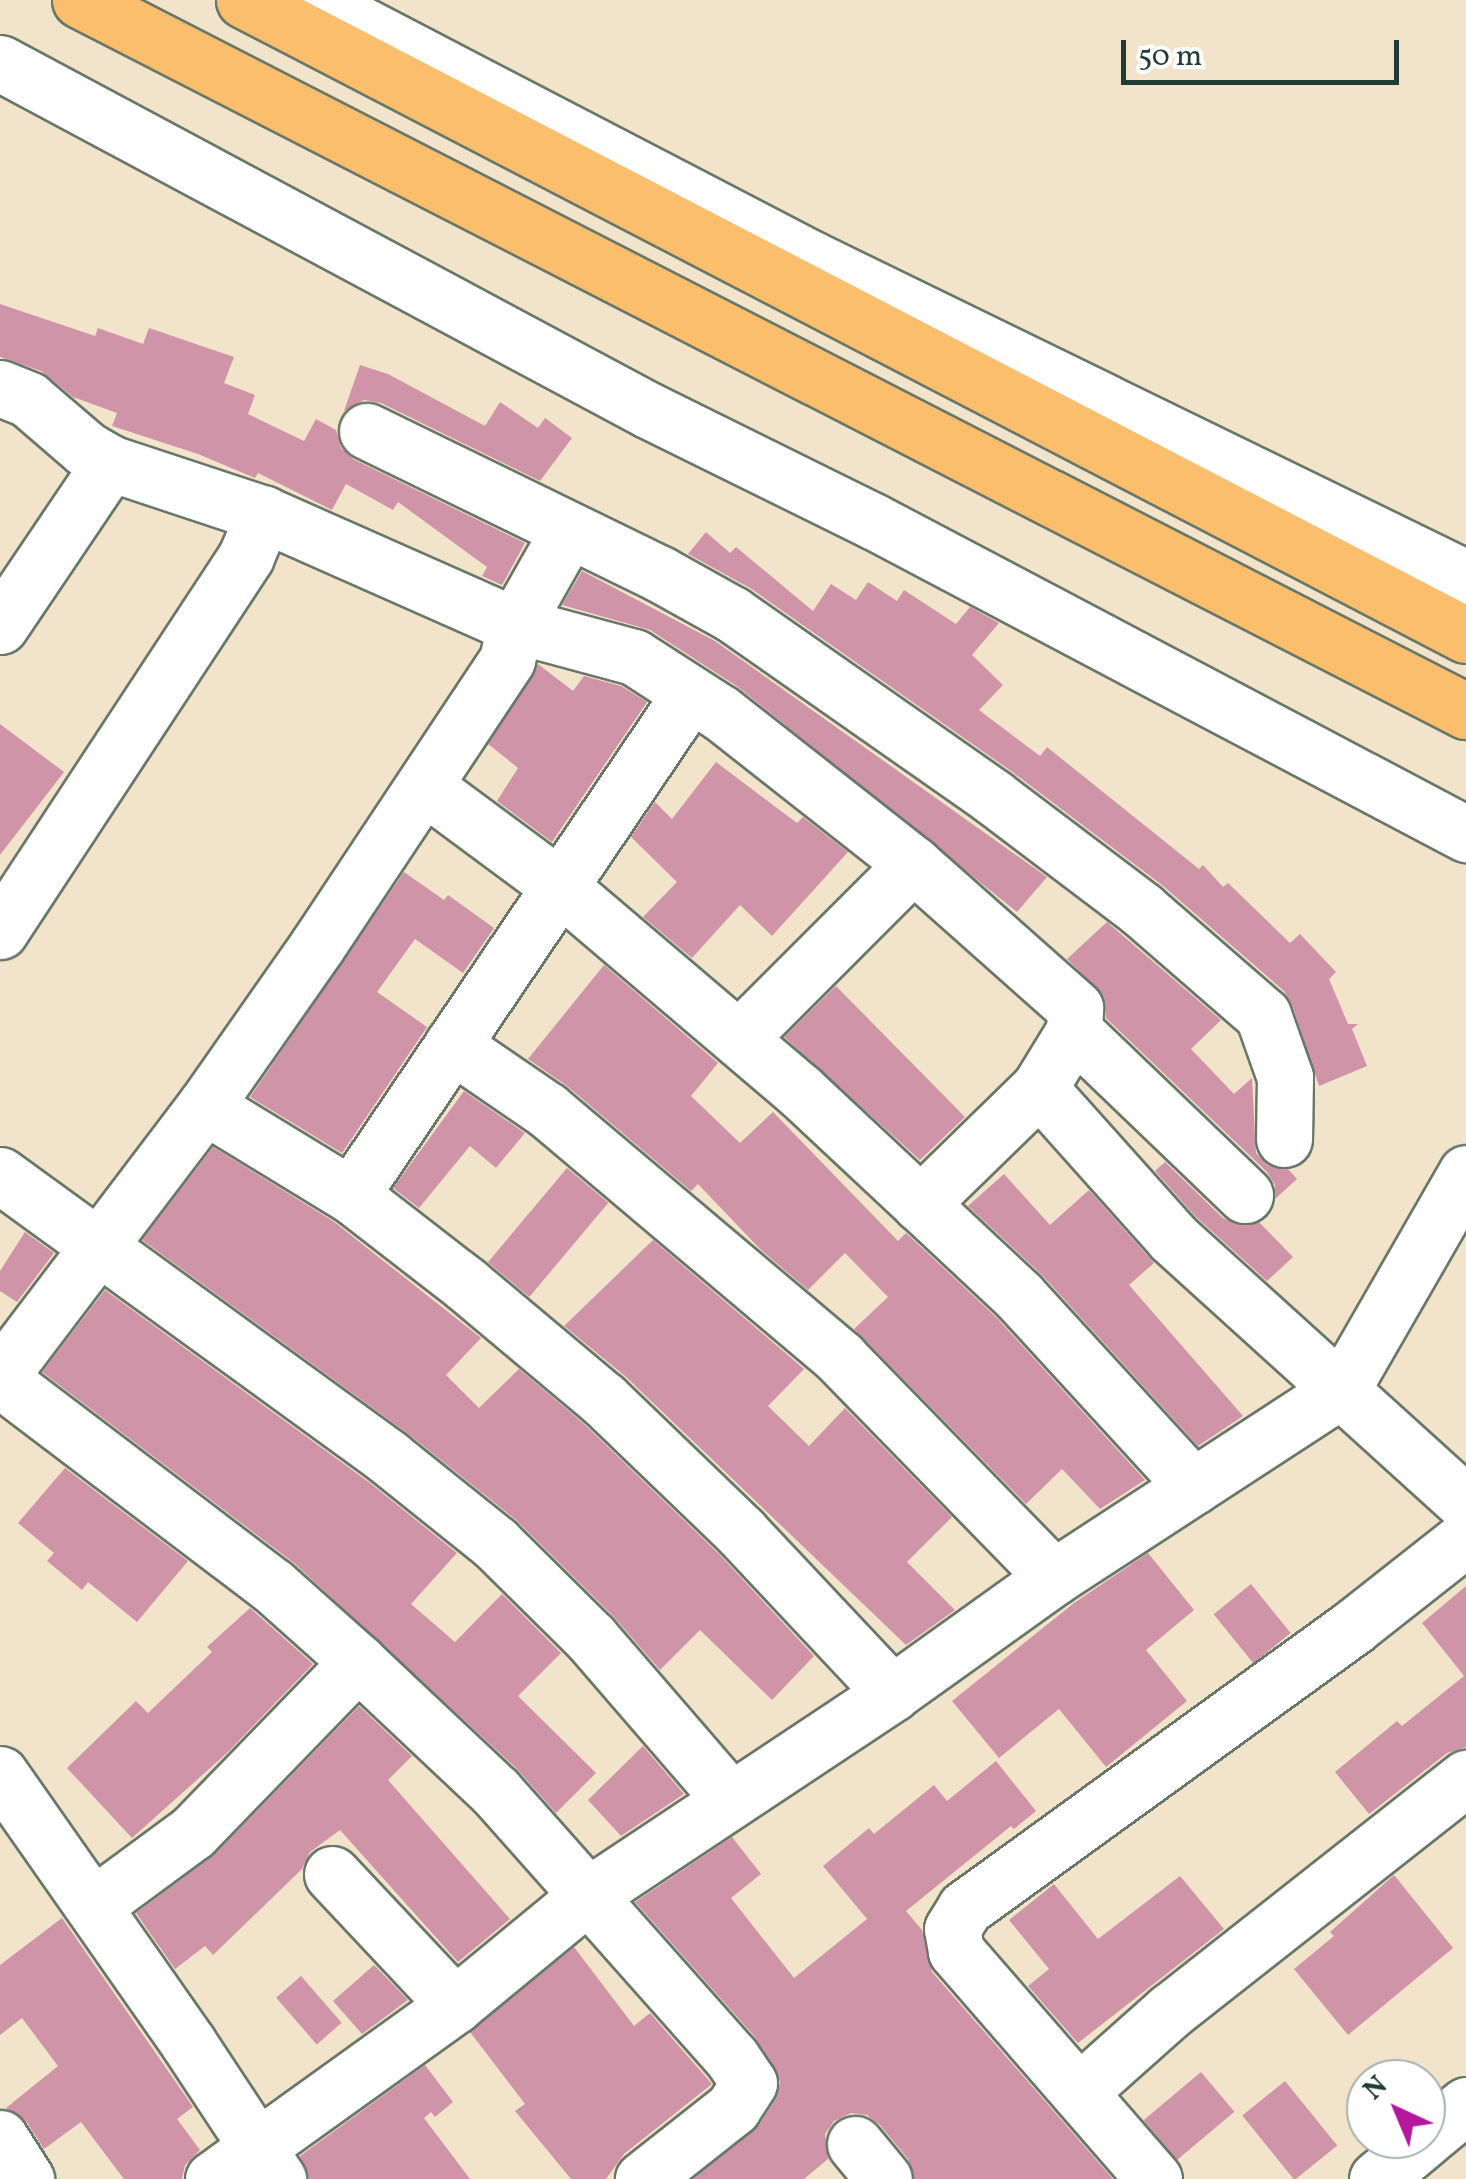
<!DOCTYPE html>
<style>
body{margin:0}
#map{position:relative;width:1466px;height:2179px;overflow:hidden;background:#f2e4ca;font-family:Vollkorn,serif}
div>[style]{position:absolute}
.building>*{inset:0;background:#d094a8;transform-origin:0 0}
.roads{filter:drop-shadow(2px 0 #697768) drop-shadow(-2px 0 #697768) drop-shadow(0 2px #697768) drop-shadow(0 -2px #697768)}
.minor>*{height:55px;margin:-27.5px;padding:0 27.5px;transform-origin:27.5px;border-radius:27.5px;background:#fff}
.highway>*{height:55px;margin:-27.5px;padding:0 27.5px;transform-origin:27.5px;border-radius:27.5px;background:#fabe6d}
span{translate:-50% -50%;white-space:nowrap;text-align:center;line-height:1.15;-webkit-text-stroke:8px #fff;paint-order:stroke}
.north{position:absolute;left:1346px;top:2059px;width:100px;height:100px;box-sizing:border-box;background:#fff;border:2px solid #a5b1ae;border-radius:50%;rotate:316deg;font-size:28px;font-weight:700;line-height:40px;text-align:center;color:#1f3d34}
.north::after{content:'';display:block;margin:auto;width:35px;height:45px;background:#b5179e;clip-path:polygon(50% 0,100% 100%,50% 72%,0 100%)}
.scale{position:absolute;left:1121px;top:40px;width:278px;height:45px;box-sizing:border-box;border:5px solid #1f3d34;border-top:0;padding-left:12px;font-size:30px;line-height:35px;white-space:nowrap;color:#1f3d34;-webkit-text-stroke:8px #fff;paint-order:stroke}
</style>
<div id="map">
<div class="building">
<div style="clip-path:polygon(0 304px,95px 336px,98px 328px,143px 344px,149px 328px,234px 357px,224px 383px,255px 395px,248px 414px,304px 441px,316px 419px,336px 430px,341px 448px,353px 459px,525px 543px,502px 585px,482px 576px,487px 567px,398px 502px,393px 510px,346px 484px,332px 510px,258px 473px,255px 478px,198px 454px,112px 426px,117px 413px,73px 397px,41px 371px,0 357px)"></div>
<div style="clip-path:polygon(360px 365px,388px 374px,485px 426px,500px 402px,538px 428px,545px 418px,572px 438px,540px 481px,381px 403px,364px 400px,344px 411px)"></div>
<div style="clip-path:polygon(706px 532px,730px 553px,736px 547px,813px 611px,831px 584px,856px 600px,868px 582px,897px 601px,904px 590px,956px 624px,970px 607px,999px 623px,972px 655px,1003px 685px,979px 710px,1040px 756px,1047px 747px,1199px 869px,1203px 865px,1223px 887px,1228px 883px,1290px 943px,1300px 934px,1336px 972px,1329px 979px,1348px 1024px,1358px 1024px,1352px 1029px,1367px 1066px,1319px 1086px,1292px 1005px,1284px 991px,1162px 885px,1011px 771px,750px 588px,688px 554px)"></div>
<div style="clip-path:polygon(582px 571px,715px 641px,1047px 877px,1017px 912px,738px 687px,650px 630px,562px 605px)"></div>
<div style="clip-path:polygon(538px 664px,573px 691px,584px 676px,621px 686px,647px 702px,552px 842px,497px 801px,518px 768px,488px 744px)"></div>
<div style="clip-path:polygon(0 724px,64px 772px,0 855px)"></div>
<div style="clip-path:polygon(716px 762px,797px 823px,803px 817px,848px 852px,772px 936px,740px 905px,692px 958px,643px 917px,677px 882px,631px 837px,655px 802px,672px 819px)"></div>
<div style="clip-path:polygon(404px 872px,444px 900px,448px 895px,494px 928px,463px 973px,415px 939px,377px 992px,427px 1027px,342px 1153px,250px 1097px)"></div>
<div style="clip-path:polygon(1107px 922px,1221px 1020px,1191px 1049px,1234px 1094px,1252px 1078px,1256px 1153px,1267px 1165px,1288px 1169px,1297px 1179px,1275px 1199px,1275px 1185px,1267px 1172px,1106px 1018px,1103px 995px,1067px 959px)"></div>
<div style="clip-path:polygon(604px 965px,718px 1063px,691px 1096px,740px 1143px,773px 1112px,898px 1241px,906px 1233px,997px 1318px,1145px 1480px,1100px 1509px,1062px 1469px,1026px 1504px,854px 1329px,888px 1297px,845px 1253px,808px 1290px,760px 1249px,698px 1184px,691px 1191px,567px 1086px,528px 1059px)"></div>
<div style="clip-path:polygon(836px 986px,965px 1117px,920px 1160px,784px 1037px)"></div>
<div style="clip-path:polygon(464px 1091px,525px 1133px,496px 1168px,470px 1146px,419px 1208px,393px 1188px)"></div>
<div style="clip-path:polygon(213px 1147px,333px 1221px,481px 1338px,446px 1375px,479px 1408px,519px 1369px,582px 1422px,719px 1554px,814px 1656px,772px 1700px,700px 1630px,660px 1670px,613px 1616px,515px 1519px,407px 1433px,142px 1240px)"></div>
<div style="clip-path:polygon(1165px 1162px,1223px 1218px,1239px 1225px,1259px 1222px,1293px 1257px,1267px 1281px,1195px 1216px,1155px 1171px)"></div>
<div style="left:567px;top:1168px;width:54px;height:123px;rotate:40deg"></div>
<div style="clip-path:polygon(1004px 1174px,1050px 1225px,1089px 1190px,1154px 1263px,1129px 1285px,1243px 1416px,1198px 1446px,1042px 1275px,968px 1206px)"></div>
<div style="clip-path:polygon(25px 1232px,54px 1253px,17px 1302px,0 1291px,0 1271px)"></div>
<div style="clip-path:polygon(653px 1240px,804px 1369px,768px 1406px,809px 1446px,845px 1408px,952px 1517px,907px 1562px,955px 1610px,906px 1645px,625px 1376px,564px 1326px)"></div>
<div style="clip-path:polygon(105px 1290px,370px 1483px,457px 1553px,411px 1604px,455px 1642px,502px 1594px,561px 1653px,518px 1696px,596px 1773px,556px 1813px,516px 1768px,294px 1563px,42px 1372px)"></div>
<div style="clip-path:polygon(65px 1468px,188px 1561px,137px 1622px,88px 1582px,82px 1590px,47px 1561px,54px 1553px,18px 1523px)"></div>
<div style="clip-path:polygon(1148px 1553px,1194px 1610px,1146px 1650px,1187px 1701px,1106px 1767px,1059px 1709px,999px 1758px,952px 1701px,1074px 1603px)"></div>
<div style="left:1251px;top:1584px;width:63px;height:48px;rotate:51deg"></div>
<div style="clip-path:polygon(1466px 1586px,1466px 1747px,1447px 1753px,1369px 1814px,1335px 1772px,1397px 1721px,1402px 1726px,1464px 1676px,1422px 1623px)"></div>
<div style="clip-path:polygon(250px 1608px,313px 1664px,228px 1752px,132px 1838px,67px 1768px,136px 1701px,148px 1713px,212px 1652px,207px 1647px)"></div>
<div style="clip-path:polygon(359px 1706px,412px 1756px,388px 1780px,510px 1919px,458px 1962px,340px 1830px,310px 1852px,302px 1869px,213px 1955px,205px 1946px,175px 1969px,136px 1913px,215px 1854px)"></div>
<div style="clip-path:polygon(643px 1746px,684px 1794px,621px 1836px,588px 1800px)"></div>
<div style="clip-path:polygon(996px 1761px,1036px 1811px,1014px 1829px,1011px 1826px,906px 1911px,922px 1930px,932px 1972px,1113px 2179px,914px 2179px,908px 2159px,879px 2124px,867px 2115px,851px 2113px,834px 2121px,825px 2134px,828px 2159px,804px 2179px,693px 2179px,759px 2125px,775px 2100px,780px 2082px,755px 2037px,635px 1902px,732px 1837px,761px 1874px,731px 1898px,794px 1978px,867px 1919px,823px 1866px,869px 1828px,874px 1834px,934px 1785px,947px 1801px)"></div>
<div style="clip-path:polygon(1394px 1875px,1453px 1948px,1348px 2035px,1294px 1969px,1334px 1936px,1330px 1932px)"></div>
<div style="clip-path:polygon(1180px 1876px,1224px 1929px,1078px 2043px,1028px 1986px,1049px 1969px,1009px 1920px,1054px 1884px,1098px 1939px)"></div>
<div style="clip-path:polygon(62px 1918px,193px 2107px,177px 2119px,200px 2150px,185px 2165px,182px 2179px,124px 2179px,81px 2122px,44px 2149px,26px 2121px,6px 2108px,58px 2066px,22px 2018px,0 2035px,0 1965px)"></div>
<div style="clip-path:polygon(574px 1947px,634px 2026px,650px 2013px,712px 2084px,624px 2154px,606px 2179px,571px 2179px,515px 2111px,525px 2104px,470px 2032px)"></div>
<div style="clip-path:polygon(374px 1965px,408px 2000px,362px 2034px,333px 2001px)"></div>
<div style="left:301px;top:1976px;width:62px;height:33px;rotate:49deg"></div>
<div style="clip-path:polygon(425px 2065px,453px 2102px,435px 2117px,431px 2112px,424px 2118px,470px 2179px,309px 2179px,300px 2156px)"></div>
<div style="left:1201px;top:2072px;width:52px;height:75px;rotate:50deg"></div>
<div style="left:1285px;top:2081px;width:83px;height:55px;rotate:51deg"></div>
</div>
<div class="roads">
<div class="minor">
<div style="left:314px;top:0;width:561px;rotate:27.48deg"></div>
<div style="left:812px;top:259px;width:728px;rotate:26deg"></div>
<div style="left:0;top:63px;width:735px;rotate:28.17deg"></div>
<div style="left:648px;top:410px;width:251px;rotate:26.3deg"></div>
<div style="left:873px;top:521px;width:671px;rotate:27.83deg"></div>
<div style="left:0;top:388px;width:31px;rotate:22deg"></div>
<div style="left:29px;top:400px;width:75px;rotate:40.7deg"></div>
<div style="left:86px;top:449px;width:28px;rotate:30deg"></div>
<div style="left:110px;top:463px;width:162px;rotate:18.3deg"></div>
<div style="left:264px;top:514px;width:274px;rotate:23.9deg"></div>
<div style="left:515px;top:625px;width:123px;rotate:15.1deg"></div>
<div style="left:634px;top:657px;width:103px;rotate:32.8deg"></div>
<div style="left:721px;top:713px;width:244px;rotate:38.2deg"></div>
<div style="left:913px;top:864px;width:217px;rotate:41.6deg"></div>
<div style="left:1075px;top:1008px;width:23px;rotate:92deg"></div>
<div style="left:1074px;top:1031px;width:67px;rotate:121.6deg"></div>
<div style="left:1039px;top:1088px;width:166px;rotate:135.7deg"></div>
<div style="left:367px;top:431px;width:326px;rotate:26deg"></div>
<div style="left:660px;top:574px;width:82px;rotate:29.1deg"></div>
<div style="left:732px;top:614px;width:319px;rotate:35deg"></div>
<div style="left:993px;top:797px;width:186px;rotate:37.1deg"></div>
<div style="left:1141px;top:909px;width:162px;rotate:41deg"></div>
<div style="left:1263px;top:1015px;width:66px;rotate:70.5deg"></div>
<div style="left:1285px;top:1077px;width:62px;rotate:90.9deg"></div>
<div style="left:0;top:626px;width:197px;rotate:-56deg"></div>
<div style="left:424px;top:786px;width:168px;rotate:36.5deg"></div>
<div style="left:559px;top:886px;width:316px;rotate:40.4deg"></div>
<div style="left:800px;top:1091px;width:300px;rotate:43.1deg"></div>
<div style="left:1019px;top:1296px;width:258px;rotate:47.5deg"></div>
<div style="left:0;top:931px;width:448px;rotate:-56.7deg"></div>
<div style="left:246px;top:556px;width:46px;rotate:-66.8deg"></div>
<div style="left:1074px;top:1031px;width:237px;rotate:43.8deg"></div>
<div style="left:739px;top:1038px;width:246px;rotate:-45deg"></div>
<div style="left:452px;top:1045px;width:115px;rotate:34.4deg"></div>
<div style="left:547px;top:1110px;width:384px;rotate:40.2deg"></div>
<div style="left:840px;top:1358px;width:306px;rotate:45.7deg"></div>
<div style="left:1039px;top:1088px;width:201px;rotate:48.2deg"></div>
<div style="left:1173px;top:1238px;width:396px;rotate:42.2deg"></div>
<div style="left:205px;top:1106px;width:171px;rotate:31.4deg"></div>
<div style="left:351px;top:1195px;width:147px;rotate:37.8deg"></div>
<div style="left:467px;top:1285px;width:177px;rotate:40deg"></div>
<div style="left:603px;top:1399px;width:192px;rotate:43.9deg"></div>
<div style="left:741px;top:1532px;width:221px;rotate:46.8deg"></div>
<div style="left:0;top:1175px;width:481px;rotate:36deg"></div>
<div style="left:389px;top:1458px;width:136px;rotate:38.7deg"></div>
<div style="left:495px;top:1543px;width:135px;rotate:44.7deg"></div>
<div style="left:591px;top:1638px;width:214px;rotate:49.2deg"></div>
<div style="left:351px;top:1195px;width:605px;rotate:-55.92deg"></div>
<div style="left:0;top:1376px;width:339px;rotate:-52.8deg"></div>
<div style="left:205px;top:1106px;width:195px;rotate:-55deg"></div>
<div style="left:317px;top:946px;width:343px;rotate:-56.4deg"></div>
<div style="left:507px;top:660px;width:36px;rotate:-77deg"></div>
<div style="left:515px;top:625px;width:106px;rotate:-60.5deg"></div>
<div style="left:0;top:1379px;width:343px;rotate:37.2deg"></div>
<div style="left:273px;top:1586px;width:114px;rotate:41.8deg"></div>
<div style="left:358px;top:1662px;width:188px;rotate:43.3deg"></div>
<div style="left:495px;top:1791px;width:357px;rotate:48.4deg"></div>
<div style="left:732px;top:2058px;width:30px;rotate:56deg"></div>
<div style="left:749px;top:2083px;width:30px;rotate:123deg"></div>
<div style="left:733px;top:2108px;width:115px;rotate:141.7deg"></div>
<div style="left:0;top:1774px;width:330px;rotate:55deg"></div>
<div style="left:189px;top:2044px;width:162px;rotate:56.6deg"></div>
<div style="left:332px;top:1874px;width:180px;rotate:46.8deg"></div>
<div style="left:94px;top:1905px;width:123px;rotate:-36.4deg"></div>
<div style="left:193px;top:1832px;width:237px;rotate:-45.9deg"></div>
<div style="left:1079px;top:2092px;width:122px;rotate:-41.7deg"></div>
<div style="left:1170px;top:2011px;width:377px;rotate:-38.2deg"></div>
<div style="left:0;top:2138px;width:49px;rotate:57.6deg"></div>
<div style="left:1426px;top:2138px;width:52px;rotate:-39.5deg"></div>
<div style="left:855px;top:2144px;width:45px;rotate:50.4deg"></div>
<div style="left:213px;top:2179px;width:298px;rotate:-35.7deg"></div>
<div style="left:455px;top:2005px;width:171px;rotate:-39.5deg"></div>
<div style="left:587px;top:1896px;width:366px;rotate:-33.6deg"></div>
<div style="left:892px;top:1693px;width:199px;rotate:-35.6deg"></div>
<div style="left:1054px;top:1577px;width:344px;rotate:-33.1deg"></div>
<div style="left:1342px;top:1389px;width:249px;rotate:-60.1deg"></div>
<div style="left:1154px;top:2179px;width:302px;rotate:-131deg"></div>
<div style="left:956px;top:1951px;width:22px;rotate:-100deg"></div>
<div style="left:952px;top:1929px;width:25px;rotate:-58deg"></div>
<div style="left:965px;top:1908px;width:479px;rotate:-35.9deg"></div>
<div style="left:1353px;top:1627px;width:144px;rotate:-38.2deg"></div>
<div style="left:1377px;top:2179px;width:62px;rotate:-39.8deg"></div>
</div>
<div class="highway">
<div style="left:80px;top:0;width:1558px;rotate:27.16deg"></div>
<div style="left:244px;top:0;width:1377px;rotate:27.46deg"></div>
</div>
</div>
<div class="north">N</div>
<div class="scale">50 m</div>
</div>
